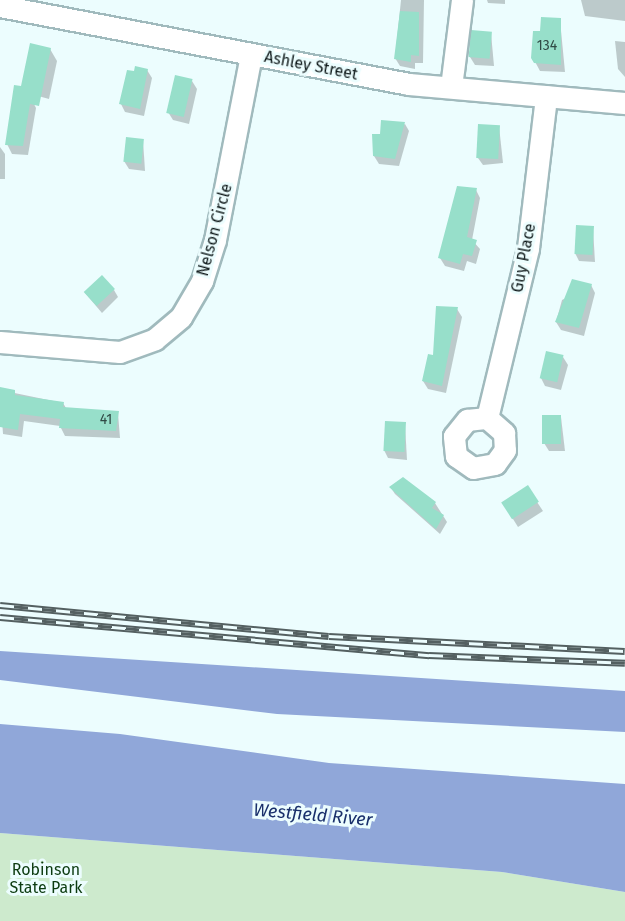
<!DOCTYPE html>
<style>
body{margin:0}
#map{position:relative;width:625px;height:921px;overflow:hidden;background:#ecfdfe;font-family:"Fira Sans",sans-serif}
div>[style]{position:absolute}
.green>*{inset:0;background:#cdeacd}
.water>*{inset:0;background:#90a7d9}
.shadow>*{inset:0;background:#0003}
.building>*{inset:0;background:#97dfca;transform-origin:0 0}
.roads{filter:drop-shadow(2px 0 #a0babd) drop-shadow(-2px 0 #a0babd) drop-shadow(0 2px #a0babd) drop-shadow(0 -2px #a0babd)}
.minor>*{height:21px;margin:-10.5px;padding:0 10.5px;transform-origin:10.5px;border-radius:10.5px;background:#fff}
.rail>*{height:7px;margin-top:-3.5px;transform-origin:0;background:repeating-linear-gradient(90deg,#ecfdfe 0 14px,#546061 0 28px);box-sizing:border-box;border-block:2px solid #546061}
span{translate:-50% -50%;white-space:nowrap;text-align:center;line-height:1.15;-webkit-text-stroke:6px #ecfdfe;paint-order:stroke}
.number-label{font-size:14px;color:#304a45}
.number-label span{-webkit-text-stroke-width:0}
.street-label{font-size:16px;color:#0e1819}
.park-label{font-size:16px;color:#0c3b10}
.water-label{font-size:18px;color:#19306b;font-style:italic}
</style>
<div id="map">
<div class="green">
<div style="clip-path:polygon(0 833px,502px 872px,625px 892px,625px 921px,0 921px)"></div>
</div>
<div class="water">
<div style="clip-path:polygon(0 651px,625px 691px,625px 732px,277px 714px,0 680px)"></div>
<div style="clip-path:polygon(0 724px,120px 734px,329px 763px,625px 784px,625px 892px,502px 872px,0 833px)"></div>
</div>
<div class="shadow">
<div style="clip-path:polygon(401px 0,436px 0,424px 0,423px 63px,415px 63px,415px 69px,400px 66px,395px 58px)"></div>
<div style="clip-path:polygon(487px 0,505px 0,505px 4px,488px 3px)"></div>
<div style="clip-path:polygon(581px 0,625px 0,625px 21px,585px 16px)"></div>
<div style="clip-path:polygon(560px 20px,565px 72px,540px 71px,533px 58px,542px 33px)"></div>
<div style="clip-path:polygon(491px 33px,494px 66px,475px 65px,470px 57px)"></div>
<div style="clip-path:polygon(615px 41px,625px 42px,625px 77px,618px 69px)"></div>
<div style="clip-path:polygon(50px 49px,57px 61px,49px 99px,31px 94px)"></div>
<div style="clip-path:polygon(147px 70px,152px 78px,144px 116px,125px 112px,121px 104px)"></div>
<div style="clip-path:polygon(192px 81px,197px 89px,189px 124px,173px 120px,168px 112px)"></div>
<div style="clip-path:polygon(31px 98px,36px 108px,28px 155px,12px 154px,7px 144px)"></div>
<div style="clip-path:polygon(405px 124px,409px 131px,399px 166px,379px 164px,374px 156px,381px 136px)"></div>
<div style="clip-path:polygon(499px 126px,503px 163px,483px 165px,478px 158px)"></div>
<div style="clip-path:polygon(143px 140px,145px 171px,129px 169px,124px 161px)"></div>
<div style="clip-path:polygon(0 147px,5px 154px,5px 179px,0 179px)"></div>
<div style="clip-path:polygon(476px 190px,480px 198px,472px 240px,480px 249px,476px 264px,467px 261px,464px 271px,445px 266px,440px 258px)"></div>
<div style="clip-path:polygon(593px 228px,595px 262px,579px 261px,575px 253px)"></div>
<div style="clip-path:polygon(591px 285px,595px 293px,584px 336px,561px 330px,556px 322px,562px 300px)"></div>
<div style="clip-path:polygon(114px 290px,118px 297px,102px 313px,85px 293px)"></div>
<div style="clip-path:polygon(457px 309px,462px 317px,446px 393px,428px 389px,423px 381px)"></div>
<div style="clip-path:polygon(563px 357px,568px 365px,561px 390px,545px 386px,541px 378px)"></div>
<div style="clip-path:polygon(0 390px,63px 403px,66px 408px,118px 413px,120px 438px,65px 436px,60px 426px,24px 421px,22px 437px,3px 434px)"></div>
<div style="clip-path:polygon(561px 417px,565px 451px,549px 451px,544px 443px)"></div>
<div style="clip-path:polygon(405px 424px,407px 460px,388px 458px,384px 450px)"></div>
<div style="clip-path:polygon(403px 479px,435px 503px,447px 522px,440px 534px,395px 494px,391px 488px)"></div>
<div style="clip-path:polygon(527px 487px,543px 511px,518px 527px,508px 511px)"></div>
</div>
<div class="building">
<div style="clip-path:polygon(400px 11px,419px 12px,419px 56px,411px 55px,411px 62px,394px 59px)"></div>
<div style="clip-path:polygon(541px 17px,561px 18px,561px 65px,534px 63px,531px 58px,533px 31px,540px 31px)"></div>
<div style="left:471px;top:30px;width:21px;height:27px;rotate:5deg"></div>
<div style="clip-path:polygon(30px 43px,51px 48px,39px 106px,30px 104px,23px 146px,5px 145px,14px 85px,21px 86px)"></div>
<div style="clip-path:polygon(135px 66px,148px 69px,140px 109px,119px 104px,127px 70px,134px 71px)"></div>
<div style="left:175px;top:75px;width:18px;height:39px;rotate:13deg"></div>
<div style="clip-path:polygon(381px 120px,405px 122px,395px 159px,373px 156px,372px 134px,380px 134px)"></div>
<div style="left:478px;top:124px;width:22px;height:34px;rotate:3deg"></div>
<div style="left:126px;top:137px;width:18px;height:25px;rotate:6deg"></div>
<div style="clip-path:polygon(457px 186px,477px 188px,467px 237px,477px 240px,472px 256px,463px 254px,460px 264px,438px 258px)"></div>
<div style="left:576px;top:225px;width:18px;height:29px;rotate:3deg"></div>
<div style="left:102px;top:275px;width:19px;height:25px;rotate:47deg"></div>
<div style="clip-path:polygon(572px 279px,592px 284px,579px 328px,555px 322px)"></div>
<div style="clip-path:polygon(436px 306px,458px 307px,442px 386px,422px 381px,428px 354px,433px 355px)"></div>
<div style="left:546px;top:351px;width:18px;height:28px;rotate:13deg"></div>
<div style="clip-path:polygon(0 387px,15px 390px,15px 395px,64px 402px,63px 407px,119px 411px,116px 431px,59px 428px,60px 419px,20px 414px,18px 430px,0 427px)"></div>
<div style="left:542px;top:415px;width:19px;height:29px"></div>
<div style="left:385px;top:421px;width:21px;height:30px;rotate:3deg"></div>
<div style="clip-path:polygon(403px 477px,436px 502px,432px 508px,444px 515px,436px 529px,389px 487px)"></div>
<div style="left:528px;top:485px;width:20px;height:32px;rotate:57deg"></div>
</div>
<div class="roads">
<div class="minor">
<div style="left:0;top:6px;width:415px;rotate:10.8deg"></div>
<div style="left:408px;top:84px;width:218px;rotate:5deg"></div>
<div style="left:451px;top:87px;width:88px;rotate:-82.8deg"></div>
<div style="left:0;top:342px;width:120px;rotate:4.8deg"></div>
<div style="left:120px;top:352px;width:37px;rotate:-20deg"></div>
<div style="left:155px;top:339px;width:34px;rotate:-40deg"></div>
<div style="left:181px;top:317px;width:42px;rotate:-59.7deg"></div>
<div style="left:202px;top:281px;width:43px;rotate:-72.4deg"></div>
<div style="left:215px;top:240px;width:188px;rotate:-79deg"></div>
<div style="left:487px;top:418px;width:23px;rotate:41deg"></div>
<div style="left:504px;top:433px;width:17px;rotate:87deg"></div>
<div style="left:505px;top:450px;width:17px;rotate:126deg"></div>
<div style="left:495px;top:464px;width:22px;rotate:170deg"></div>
<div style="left:473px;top:468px;width:21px;rotate:-145deg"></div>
<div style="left:456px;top:456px;width:20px;rotate:-96deg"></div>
<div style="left:454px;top:436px;width:21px;rotate:-51deg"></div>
<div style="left:467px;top:420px;width:20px;rotate:-6deg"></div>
<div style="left:487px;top:418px;width:175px;rotate:-76.4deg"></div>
<div style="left:528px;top:248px;width:153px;rotate:-83.2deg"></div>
</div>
</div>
<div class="rail">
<div style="left:0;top:605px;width:330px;rotate:5.4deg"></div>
<div style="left:329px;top:636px;width:296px;rotate:2.9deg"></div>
<div style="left:0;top:617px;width:431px;rotate:5.1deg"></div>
<div style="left:429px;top:655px;width:196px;rotate:2.3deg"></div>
</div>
<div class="number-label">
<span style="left:547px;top:46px">134</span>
<span style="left:106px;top:420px">41</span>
</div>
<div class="street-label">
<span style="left:311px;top:66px;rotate:11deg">Ashley Street</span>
<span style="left:215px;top:230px;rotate:-75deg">Nelson Circle</span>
<span style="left:524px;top:258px;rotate:-79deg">Guy Place</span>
</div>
<div class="park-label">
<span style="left:46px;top:879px">Robinson<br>State Park</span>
</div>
<div class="water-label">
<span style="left:313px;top:815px;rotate:5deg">Westfield River</span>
</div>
</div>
